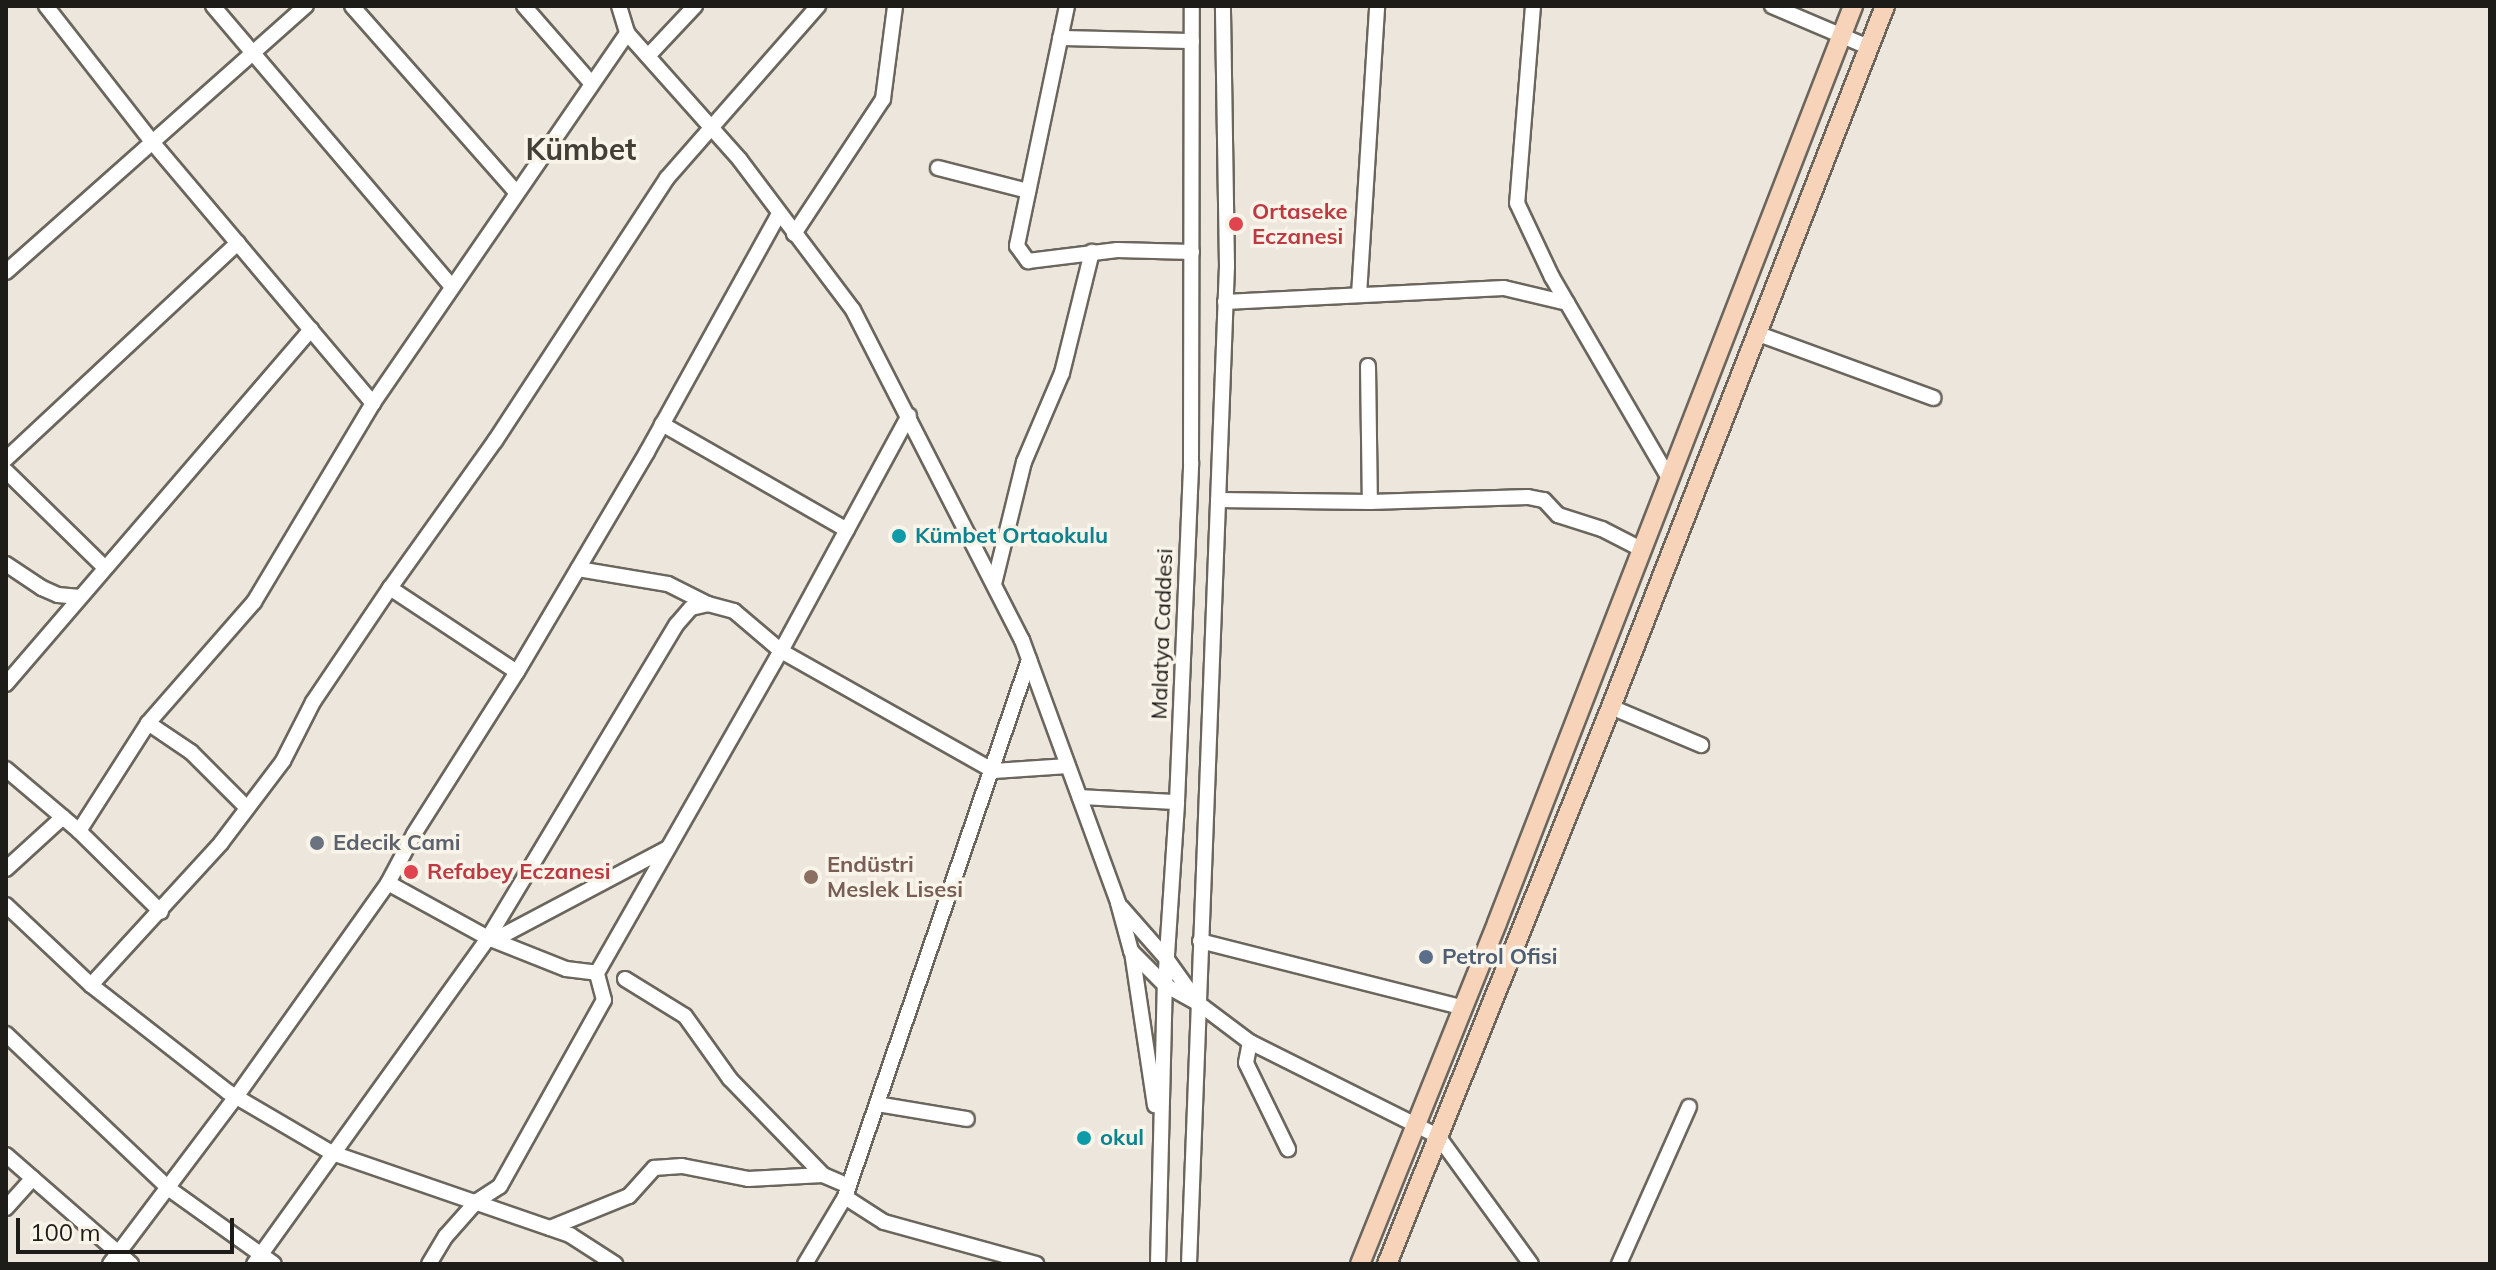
<!DOCTYPE html>
<meta charset="utf-8">
<style>
body{margin:0}
#map{position:relative;width:2496px;height:1270px;overflow:hidden;background:#ece6dc;font-family:Mulish,sans-serif}
div>[style]{position:absolute}
.roads{filter:drop-shadow(2px 0 #6b665d) drop-shadow(-2px 0 #6b665d) drop-shadow(0 2px #6b665d) drop-shadow(0 -2px #6b665d)}
.minor>*{height:14px;margin:-7px;padding:0 7px;transform-origin:7px;border-radius:7px;background:#fff}
.major>*{height:18px;margin:-9px;padding:0 9px;transform-origin:9px;border-radius:9px;background:#f7d3b9}
.dots>*{width:22px;height:22px;translate:-50% -50%;box-sizing:border-box;border:4px solid #f9f4e9;border-radius:50%}
span{translate:-50% -50%;white-space:nowrap;text-align:center;line-height:1.15;-webkit-text-stroke:7px #f9f4e9;paint-order:stroke}
.health-label{font-size:22px;color:#be3a42;font-weight:700}
.left{translate:0 -50%;text-align:left}
.culture-label{font-size:22px;color:#0d838f;font-weight:700}
.street-label{font-size:22px;color:#1e1c19}
.worship-label{font-size:22px;color:#5b616d;font-weight:700}
.education-label{font-size:22px;color:#785e54;font-weight:700}
.service-label{font-size:22px;color:#4e5e75;font-weight:700}
.district-label{font-size:30px;color:#433e36;font-weight:700}
.frame{position:absolute;inset:0;border:8px solid #1e1c19;pointer-events:none}
.scale{position:absolute;left:16px;top:1218px;width:218px;height:36px;box-sizing:border-box;border:4px solid #1e1c19;border-top:0;padding-left:10px;font-size:24px;line-height:28px;white-space:nowrap;color:#1e1c19;-webkit-text-stroke:6px #f9f4e9;paint-order:stroke}
</style>
<div id="map">
<div class="roads">
<div class="minor">
<div style="left:46px;top:6px;width:174px;rotate:52deg"></div>
<div style="left:153px;top:143px;width:341px;rotate:49.8deg"></div>
<div style="left:213px;top:6px;width:369px;rotate:49.6deg"></div>
<div style="left:352px;top:6px;width:249px;rotate:48.6deg"></div>
<div style="left:524px;top:6px;width:103px;rotate:48.9deg"></div>
<div style="left:619px;top:6px;width:28px;rotate:73deg"></div>
<div style="left:627px;top:33px;width:170px;rotate:48.3deg"></div>
<div style="left:740px;top:160px;width:188px;rotate:53deg"></div>
<div style="left:853px;top:310px;width:371px;rotate:62.9deg"></div>
<div style="left:1022px;top:640px;width:280px;rotate:69.9deg"></div>
<div style="left:1118px;top:903px;width:50px;rotate:74.8deg"></div>
<div style="left:1131px;top:951px;width:48px;rotate:45deg"></div>
<div style="left:1165px;top:985px;width:38px;rotate:29deg"></div>
<div style="left:1198px;top:1003px;width:65px;rotate:36.9deg"></div>
<div style="left:1250px;top:1042px;width:210px;rotate:26.6deg"></div>
<div style="left:1438px;top:1136px;width:158px;rotate:54deg"></div>
<div style="left:1067px;top:6px;width:245px;rotate:101.8deg"></div>
<div style="left:1017px;top:246px;width:19px;rotate:54deg"></div>
<div style="left:1028px;top:261px;width:90px;rotate:-7deg"></div>
<div style="left:1117px;top:250px;width:75px;rotate:1.5deg"></div>
<div style="left:1533px;top:6px;width:198px;rotate:94.6deg"></div>
<div style="left:1517px;top:203px;width:82px;rotate:64.7deg"></div>
<div style="left:1552px;top:277px;width:235px;rotate:59.8deg"></div>
<div style="left:1772px;top:6px;width:104px;rotate:23.1deg"></div>
<div style="left:1060px;top:38px;width:132px;rotate:1.3deg"></div>
<div style="left:648px;top:56px;width:69px;rotate:-46.8deg"></div>
<div style="left:938px;top:168px;width:93px;rotate:14.3deg"></div>
<div style="left:794px;top:234px;width:162px;rotate:-56.6deg"></div>
<div style="left:883px;top:99px;width:94px;rotate:-82.6deg"></div>
<div style="left:6px;top:272px;width:401px;rotate:-41.6deg"></div>
<div style="left:1359px;top:295px;width:290px;rotate:-86.4deg"></div>
<div style="left:1225px;top:302px;width:279px;rotate:-2.9deg"></div>
<div style="left:1504px;top:288px;width:65px;rotate:13.4deg"></div>
<div style="left:1756px;top:333px;width:189px;rotate:20.1deg"></div>
<div style="left:1368px;top:366px;width:136px;rotate:89.2deg"></div>
<div style="left:662px;top:424px;width:213px;rotate:29.8deg"></div>
<div style="left:6px;top:459px;width:317px;rotate:-43deg"></div>
<div style="left:6px;top:471px;width:137px;rotate:44.4deg"></div>
<div style="left:1218px;top:500px;width:152px;rotate:0.8deg"></div>
<div style="left:1370px;top:502px;width:158px;rotate:-1.8deg"></div>
<div style="left:1528px;top:497px;width:16px;rotate:11deg"></div>
<div style="left:1544px;top:500px;width:21px;rotate:47deg"></div>
<div style="left:1558px;top:515px;width:46px;rotate:17.7deg"></div>
<div style="left:1602px;top:529px;width:46px;rotate:27.1deg"></div>
<div style="left:6px;top:564px;width:43px;rotate:33.7deg"></div>
<div style="left:42px;top:588px;width:17px;rotate:24deg"></div>
<div style="left:58px;top:595px;width:22px;rotate:5deg"></div>
<div style="left:578px;top:569px;width:91px;rotate:9.5deg"></div>
<div style="left:668px;top:584px;width:45px;rotate:26.6deg"></div>
<div style="left:994px;top:584px;width:126px;rotate:-76.2deg"></div>
<div style="left:1024px;top:462px;width:97px;rotate:-66.9deg"></div>
<div style="left:1062px;top:373px;width:125px;rotate:-76.1deg"></div>
<div style="left:390px;top:588px;width:152px;rotate:33.5deg"></div>
<div style="left:6px;top:684px;width:468px;rotate:-49.3deg"></div>
<div style="left:1611px;top:707px;width:98px;rotate:22.9deg"></div>
<div style="left:148px;top:723px;width:52px;rotate:34deg"></div>
<div style="left:191px;top:752px;width:79px;rotate:45deg"></div>
<div style="left:6px;top:769px;width:96px;rotate:40.3deg"></div>
<div style="left:79px;top:831px;width:115px;rotate:44.6deg"></div>
<div style="left:1080px;top:797px;width:97px;rotate:3deg"></div>
<div style="left:79px;top:831px;width:128px;rotate:-57.4deg"></div>
<div style="left:148px;top:723px;width:161px;rotate:-48.8deg"></div>
<div style="left:254px;top:602px;width:232px;rotate:-59.1deg"></div>
<div style="left:373px;top:403px;width:449px;rotate:-55.5deg"></div>
<div style="left:6px;top:869px;width:77px;rotate:-42.4deg"></div>
<div style="left:388px;top:883px;width:114px;rotate:28.8deg"></div>
<div style="left:488px;top:938px;width:84px;rotate:21.7deg"></div>
<div style="left:566px;top:969px;width:31px;rotate:7deg"></div>
<div style="left:6px;top:905px;width:117px;rotate:43.3deg"></div>
<div style="left:91px;top:985px;width:174px;rotate:38deg"></div>
<div style="left:228px;top:1092px;width:121px;rotate:30.4deg"></div>
<div style="left:332px;top:1153px;width:252px;rotate:19deg"></div>
<div style="left:570px;top:1235px;width:54px;rotate:32.8deg"></div>
<div style="left:1121px;top:907px;width:68px;rotate:48.6deg"></div>
<div style="left:1166px;top:958px;width:52px;rotate:54.5deg"></div>
<div style="left:494px;top:940px;width:197px;rotate:-27.9deg"></div>
<div style="left:1200px;top:941px;width:272px;rotate:14.2deg"></div>
<div style="left:1132px;top:952px;width:155px;rotate:81.5deg"></div>
<div style="left:625px;top:979px;width:70px;rotate:31.7deg"></div>
<div style="left:685px;top:1016px;width:77px;rotate:54.5deg"></div>
<div style="left:730px;top:1079px;width:134px;rotate:45.9deg"></div>
<div style="left:91px;top:985px;width:193px;rotate:-47.5deg"></div>
<div style="left:221px;top:843px;width:103px;rotate:-52.9deg"></div>
<div style="left:283px;top:761px;width:66px;rotate:-63deg"></div>
<div style="left:313px;top:702px;width:138px;rotate:-56deg"></div>
<div style="left:390px;top:588px;width:181px;rotate:-54.5deg"></div>
<div style="left:495px;top:441px;width:314px;rotate:-56.8deg"></div>
<div style="left:667px;top:178px;width:229px;rotate:-48.7deg"></div>
<div style="left:6px;top:1034px;width:224px;rotate:43.5deg"></div>
<div style="left:168px;top:1188px;width:130px;rotate:35.6deg"></div>
<div style="left:1250px;top:1042px;width:21px;rotate:101deg"></div>
<div style="left:1246px;top:1063px;width:96px;rotate:64deg"></div>
<div style="left:877px;top:1104px;width:91px;rotate:9.5deg"></div>
<div style="left:6px;top:1155px;width:166px;rotate:41.1deg"></div>
<div style="left:845px;top:1197px;width:46px;rotate:32.7deg"></div>
<div style="left:884px;top:1222px;width:158px;rotate:15.4deg"></div>
<div style="left:6px;top:1208px;width:40px;rotate:-48deg"></div>
<div style="left:550px;top:1228px;width:85px;rotate:-22.1deg"></div>
<div style="left:629px;top:1196px;width:38px;rotate:-48deg"></div>
<div style="left:654px;top:1168px;width:28px;rotate:-4deg"></div>
<div style="left:682px;top:1166px;width:67px;rotate:11.1deg"></div>
<div style="left:748px;top:1179px;width:75px;rotate:-3.1deg"></div>
<div style="left:823px;top:1175px;width:28px;rotate:23deg"></div>
<div style="left:110px;top:1264px;width:209px;rotate:-53deg"></div>
<div style="left:236px;top:1097px;width:262px;rotate:-54.6deg"></div>
<div style="left:388px;top:883px;width:55px;rotate:-62deg"></div>
<div style="left:414px;top:834px;width:192px;rotate:-57.6deg"></div>
<div style="left:517px;top:672px;width:256px;rotate:-59.4deg"></div>
<div style="left:647px;top:452px;width:272px;rotate:-61deg"></div>
<div style="left:254px;top:1264px;width:401px;rotate:-54.3deg"></div>
<div style="left:488px;top:938px;width:366px;rotate:-59deg"></div>
<div style="left:677px;top:624px;width:21px;rotate:-49deg"></div>
<div style="left:691px;top:608px;width:17px;rotate:-13deg"></div>
<div style="left:708px;top:604px;width:27px;rotate:15deg"></div>
<div style="left:734px;top:611px;width:62px;rotate:40.4deg"></div>
<div style="left:781px;top:651px;width:244px;rotate:29.4deg"></div>
<div style="left:994px;top:771px;width:74px;rotate:-3.9deg"></div>
<div style="left:429px;top:1264px;width:33px;rotate:-59deg"></div>
<div style="left:446px;top:1236px;width:47px;rotate:-48.5deg"></div>
<div style="left:477px;top:1201px;width:27px;rotate:-33deg"></div>
<div style="left:500px;top:1186px;width:213px;rotate:-60.8deg"></div>
<div style="left:604px;top:1000px;width:28px;rotate:-105deg"></div>
<div style="left:597px;top:973px;width:371px;rotate:-60.3deg"></div>
<div style="left:781px;top:651px;width:268px;rotate:-61.5deg"></div>
<div style="left:805px;top:1264px;width:78px;rotate:-59.2deg"></div>
<div style="left:845px;top:1197px;width:568px;rotate:-71.09deg"></div>
<div style="left:1158px;top:1264px;width:279px;rotate:-88.6deg"></div>
<div style="left:1165px;top:985px;width:183px;rotate:-86.2deg"></div>
<div style="left:1177px;top:802px;width:340px;rotate:-87.6deg"></div>
<div style="left:1191px;top:462px;width:456px;rotate:-89.9deg"></div>
<div style="left:1189px;top:1264px;width:999px;rotate:-87.82deg"></div>
<div style="left:1227px;top:266px;width:260px;rotate:-90.9deg"></div>
<div style="left:1619px;top:1264px;width:172px;rotate:-66deg"></div>
</div>
<div class="major">
<div style="left:1360px;top:1264px;width:367px;rotate:-68.1deg"></div>
<div style="left:1497px;top:923px;width:984px;rotate:-68.78deg"></div>
<div style="left:1387px;top:1264px;width:600px;rotate:-68.09deg"></div>
<div style="left:1611px;top:707px;width:753px;rotate:-68.65deg"></div>
</div>
</div>
<div class="dots">
<div style="left:1236px;top:224px;background:#e0444e"></div>
<div style="left:899px;top:536px;background:#0f9aa8"></div>
<div style="left:317px;top:843px;background:#6b7280"></div>
<div style="left:411px;top:872px;background:#e0444e"></div>
<div style="left:811px;top:877px;background:#8d6e63"></div>
<div style="left:1426px;top:957px;background:#5c6f8a"></div>
<div style="left:1084px;top:1138px;background:#0f9aa8"></div>
</div>
<div class="health-label">
<span class="left" style="left:1252px;top:224px">Ortaseke<br>Eczanesi</span>
<span class="left" style="left:427px;top:872px">Refabey Eczanesi</span>
</div>
<div class="culture-label">
<span class="left" style="left:915px;top:536px">Kümbet Ortaokulu</span>
<span class="left" style="left:1100px;top:1138px">okul</span>
</div>
<div class="street-label">
<span style="left:1162px;top:634px;rotate:-88deg">Malatya Caddesi</span>
</div>
<div class="worship-label">
<span class="left" style="left:333px;top:843px">Edecik Cami</span>
</div>
<div class="education-label">
<span class="left" style="left:827px;top:877px">Endüstri<br>Meslek Lisesi</span>
</div>
<div class="service-label">
<span class="left" style="left:1442px;top:957px">Petrol Ofisi</span>
</div>
<div class="district-label">
<span style="left:581px;top:149px">Kümbet</span>
</div>
<div class="frame"></div>
<div class="scale">100 m</div>
</div>
